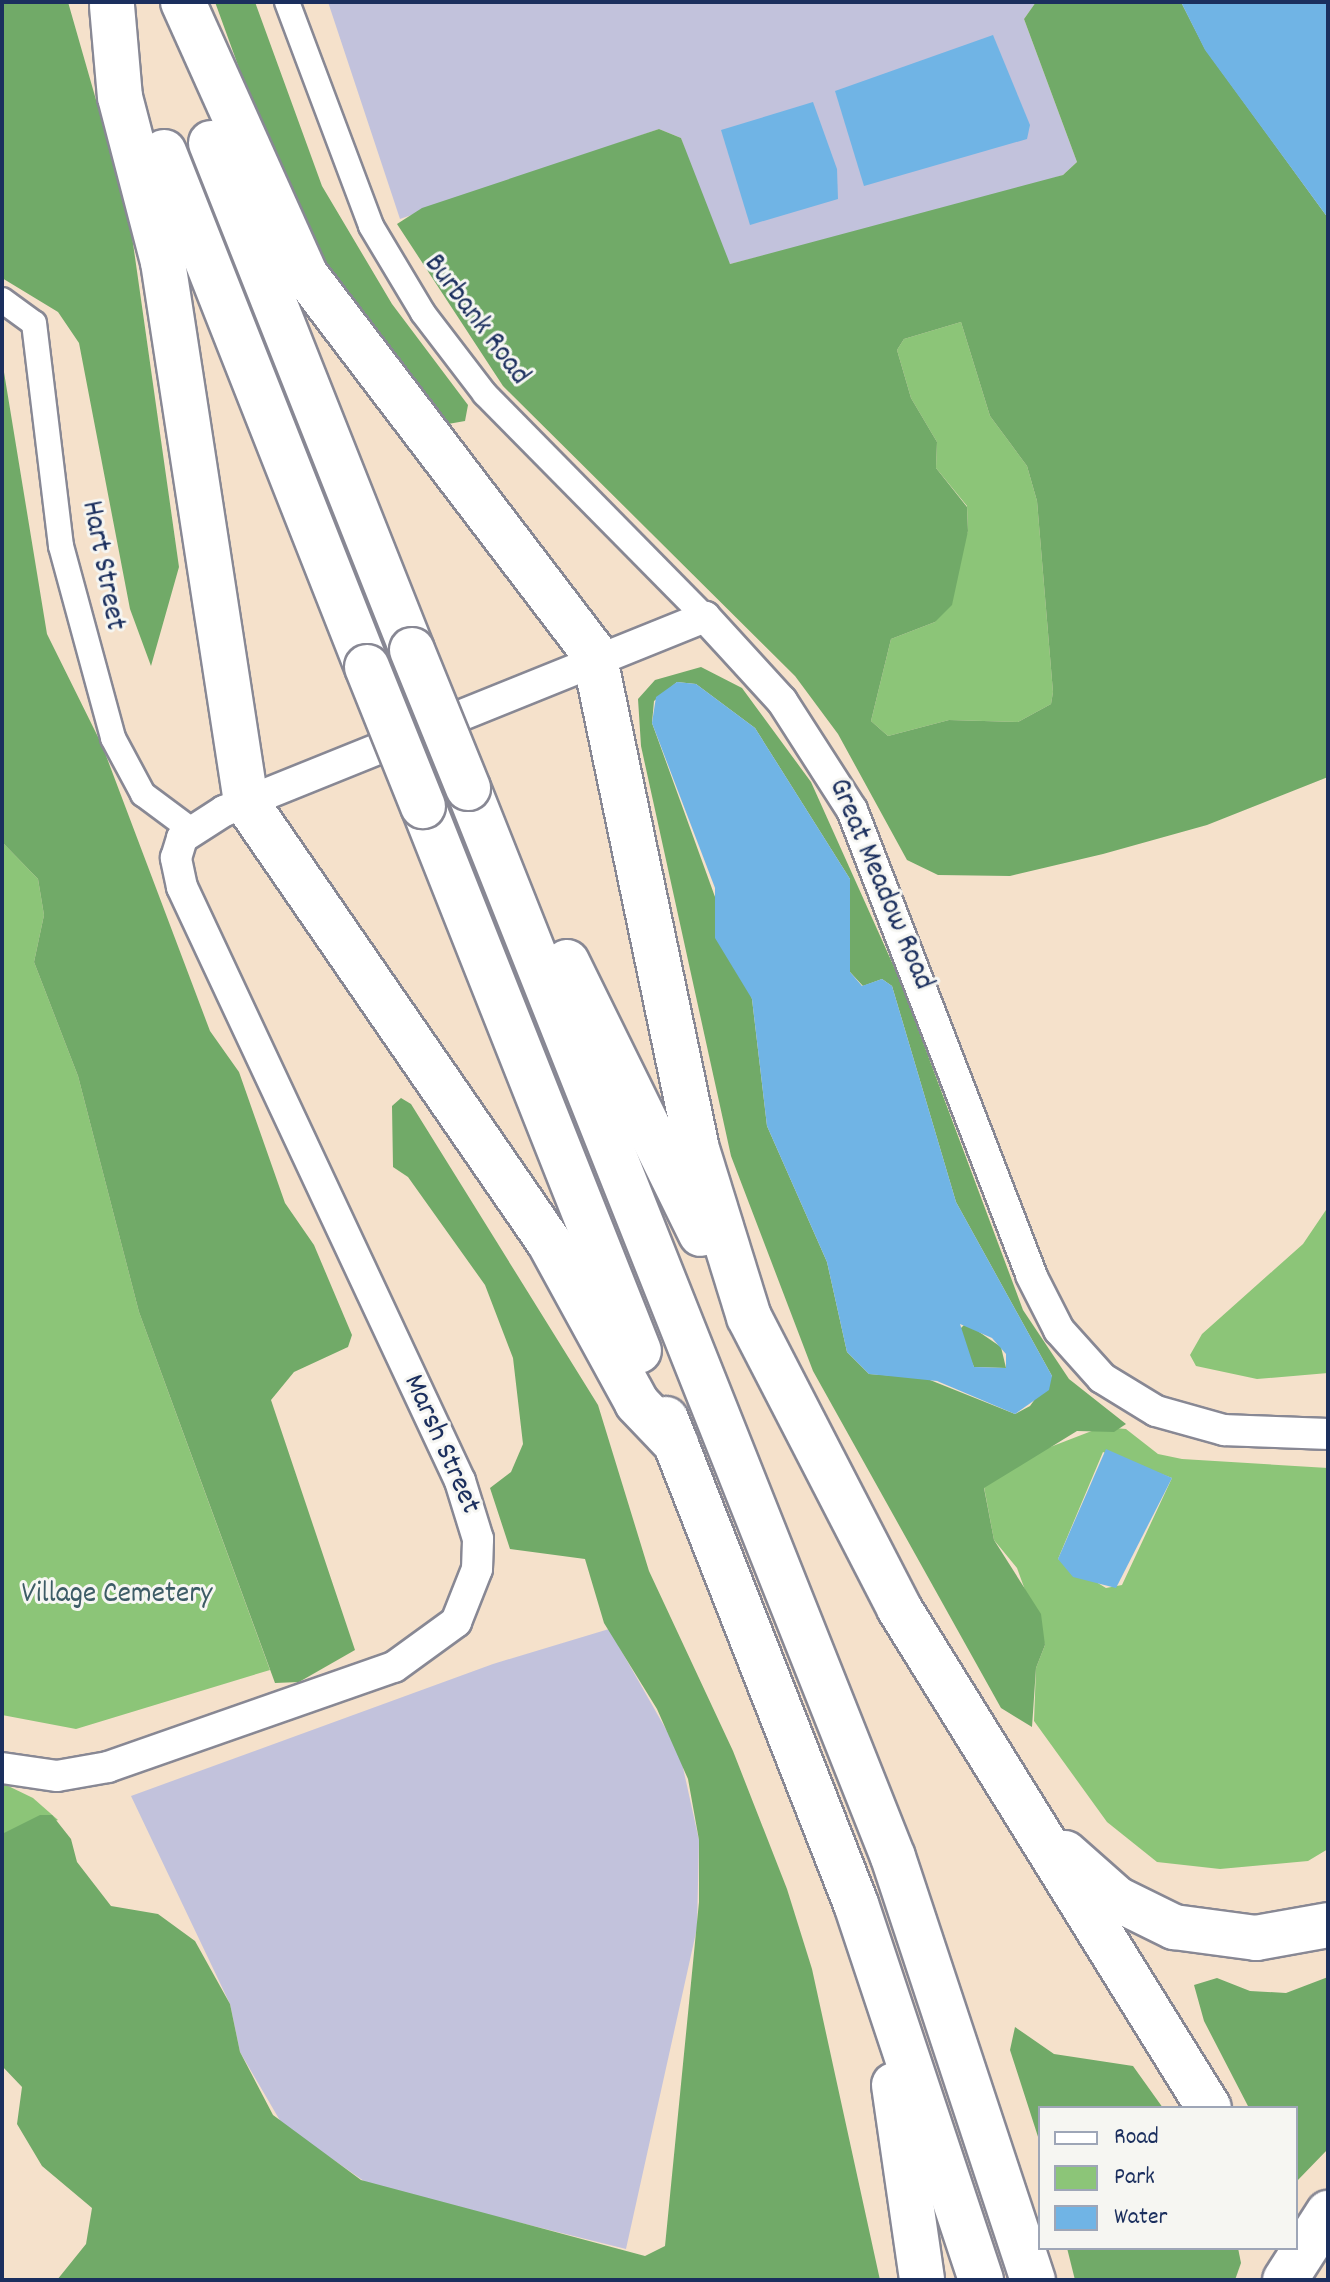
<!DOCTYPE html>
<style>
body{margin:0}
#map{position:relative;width:1330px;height:2282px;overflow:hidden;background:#f5e1cb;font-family:Dekko,sans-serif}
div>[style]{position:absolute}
.industrial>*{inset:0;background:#c2c2dc}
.green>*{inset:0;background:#8cc578}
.forest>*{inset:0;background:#71aa68}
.water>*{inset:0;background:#70b4e5}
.roads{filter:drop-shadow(2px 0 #888894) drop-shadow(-2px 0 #888894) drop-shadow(0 2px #888894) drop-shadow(0 -2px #888894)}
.minor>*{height:24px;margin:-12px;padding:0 12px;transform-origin:12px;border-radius:12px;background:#fff}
.tertiary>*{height:30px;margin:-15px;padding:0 15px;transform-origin:15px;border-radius:15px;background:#fff}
.motorway>*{height:44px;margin:-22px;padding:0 22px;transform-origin:22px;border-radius:22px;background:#fff}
.bridges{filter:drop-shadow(2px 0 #888894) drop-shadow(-2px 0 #888894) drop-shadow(0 2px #888894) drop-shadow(0 -2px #888894)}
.motorway-bridge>*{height:44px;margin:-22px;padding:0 22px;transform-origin:22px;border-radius:22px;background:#fff}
span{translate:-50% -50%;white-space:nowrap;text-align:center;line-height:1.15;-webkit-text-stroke:6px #f6f6f2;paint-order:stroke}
.street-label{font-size:30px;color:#1b2f5e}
.park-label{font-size:30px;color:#3d5c66}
.frame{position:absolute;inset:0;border:4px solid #1b2f5e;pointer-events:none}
.legend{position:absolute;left:1038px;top:2106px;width:260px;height:144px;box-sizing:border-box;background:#f6f6f2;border:2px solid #9ea6b7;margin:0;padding:10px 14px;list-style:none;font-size:24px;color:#1b2f5e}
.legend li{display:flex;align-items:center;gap:16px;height:40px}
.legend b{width:40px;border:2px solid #9ea6b7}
</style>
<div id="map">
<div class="industrial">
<div style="clip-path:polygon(328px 2px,1036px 2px,1024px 19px,1077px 162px,1063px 175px,997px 197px,730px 264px,719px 250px,681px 138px,659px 129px,400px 219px)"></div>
<div style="clip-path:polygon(609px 1629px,680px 1754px,699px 1840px,697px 1928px,626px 2249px,371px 2186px,282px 2124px,240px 2052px,230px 2004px,131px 1796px,493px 1664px)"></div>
</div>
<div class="green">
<div style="clip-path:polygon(961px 322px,990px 416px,1027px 466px,1037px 501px,1053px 692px,1051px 704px,1018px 722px,949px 720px,888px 736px,871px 721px,891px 639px,935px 622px,968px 531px,967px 506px,936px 468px,937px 442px,911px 398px,897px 350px,904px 339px)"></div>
<div style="clip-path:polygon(2px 842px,38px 879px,44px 915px,34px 962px,78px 1076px,139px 1312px,270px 1670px,76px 1729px,2px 1715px)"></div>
<div style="clip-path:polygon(1328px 1207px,1328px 1373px,1257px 1379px,1196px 1366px,1190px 1355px,1202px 1334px,1303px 1244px)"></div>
<div style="clip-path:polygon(evenodd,1102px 1427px,1126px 1429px,1158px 1454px,1182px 1459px,1328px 1468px,1328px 1849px,1308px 1861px,1220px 1869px,1157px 1862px,1107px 1822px,1034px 1721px,1036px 1668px,1045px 1645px,1017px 1568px,994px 1540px,984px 1487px,1027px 1456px,1102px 1427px,1103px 1452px,1172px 1478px,1122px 1585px,1106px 1588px,1058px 1559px,1103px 1452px)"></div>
<div style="clip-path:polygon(2px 1783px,33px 1798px,58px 1820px,2px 1842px)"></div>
</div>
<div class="forest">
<div style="clip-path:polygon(2px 2px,68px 2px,129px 215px,179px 567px,151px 666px,130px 609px,79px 343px,58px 312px,2px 278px)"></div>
<div style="clip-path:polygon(215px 2px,255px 2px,322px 186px,392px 304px,468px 405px,465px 421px,448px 424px,414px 391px,317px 253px,275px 167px)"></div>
<div style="clip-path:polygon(evenodd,1036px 2px,1181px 2px,1205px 49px,1328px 218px,1328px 777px,1207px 825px,1103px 854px,1010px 876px,938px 875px,907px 860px,838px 734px,795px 676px,503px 386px,397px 224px,422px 208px,659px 129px,681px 138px,730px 264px,1063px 175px,1077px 162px,1024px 19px,1036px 2px,961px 322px,990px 416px,1027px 466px,1037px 501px,1053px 692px,1051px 704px,1018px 722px,949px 720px,888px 736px,871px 721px,891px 639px,935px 622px,952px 605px,968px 531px,967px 507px,936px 468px,937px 442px,911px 398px,897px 350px,904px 339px,961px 322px)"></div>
<div style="clip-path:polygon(2px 360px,47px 634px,102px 745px,210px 1031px,239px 1072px,285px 1203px,314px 1245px,352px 1335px,348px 1347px,294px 1372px,271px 1400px,355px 1650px,299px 1682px,275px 1683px,139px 1312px,78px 1076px,34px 962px,44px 915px,38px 879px,2px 842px)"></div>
<div style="clip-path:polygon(evenodd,701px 667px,742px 688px,811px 782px,899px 978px,1023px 1310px,1069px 1379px,1126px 1424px,1114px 1432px,1077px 1431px,984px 1488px,994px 1540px,1041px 1614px,1045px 1645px,1036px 1668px,1032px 1727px,1001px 1708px,813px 1371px,731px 1156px,641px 746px,638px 699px,655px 680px,701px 667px,677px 682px,696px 684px,755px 728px,850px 879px,850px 972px,863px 986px,882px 979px,892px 986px,956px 1202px,1052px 1376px,1030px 1406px,1015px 1414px,925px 1378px,869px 1374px,847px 1352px,827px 1262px,767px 1126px,752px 999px,652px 723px,654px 701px,677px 682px)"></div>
<div style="clip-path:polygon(401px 1098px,411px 1104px,598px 1405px,649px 1571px,733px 1751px,787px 1889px,812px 1969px,880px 2280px,57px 2280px,86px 2244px,92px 2208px,42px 2166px,17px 2124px,22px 2087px,2px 2066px,2px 1834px,40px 1815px,52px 1815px,71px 1839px,77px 1862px,111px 1906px,158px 1914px,195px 1941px,230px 2004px,240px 2052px,273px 2115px,361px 2180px,645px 2256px,665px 2246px,699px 1902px,699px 1840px,688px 1779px,657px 1709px,604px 1623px,585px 1559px,510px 1549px,490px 1488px,511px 1472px,523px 1444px,513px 1358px,485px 1285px,408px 1177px,393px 1167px,392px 1106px)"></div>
<div style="clip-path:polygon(966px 1323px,1001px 1347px,1006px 1368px,974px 1367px,958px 1331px)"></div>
<div style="clip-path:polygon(1328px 1977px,1328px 2149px,1296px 2182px,1296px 2108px,1249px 2108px,1204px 2021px,1194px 1985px,1217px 1978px,1250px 1991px,1286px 1993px)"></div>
<div style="clip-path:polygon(1015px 2027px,1054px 2054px,1133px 2066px,1163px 2108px,1040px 2108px,1040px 2143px,1010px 2050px)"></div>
<div style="clip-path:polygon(1067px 2248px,1238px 2248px,1241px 2263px,1235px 2280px,1075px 2280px)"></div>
</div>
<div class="water">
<div style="clip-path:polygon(1181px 2px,1328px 2px,1328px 218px,1205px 50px)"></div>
<div style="clip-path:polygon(993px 35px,1030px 125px,1027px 139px,864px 186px,835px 91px)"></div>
<div style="clip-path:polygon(813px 102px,837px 169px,838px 199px,750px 225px,721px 130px)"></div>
<div style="clip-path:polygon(evenodd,677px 682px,696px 684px,755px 728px,850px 879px,850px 972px,862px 986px,882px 979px,892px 986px,956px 1202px,1052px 1376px,1049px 1390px,1015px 1414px,937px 1381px,869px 1374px,847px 1352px,827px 1262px,767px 1126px,752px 999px,715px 938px,715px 888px,652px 723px,656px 697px,677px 682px,960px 1324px,992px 1338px,1006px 1354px,1006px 1368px,974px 1367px,960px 1324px)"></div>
<div style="clip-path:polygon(1106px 1449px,1172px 1478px,1116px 1588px,1073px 1577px,1058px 1559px)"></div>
</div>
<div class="roads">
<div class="minor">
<div style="left:287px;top:2px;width:239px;rotate:69.4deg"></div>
<div style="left:371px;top:226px;width:101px;rotate:59.1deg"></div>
<div style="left:423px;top:313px;width:102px;rotate:52.6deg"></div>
<div style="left:485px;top:394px;width:313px;rotate:45.4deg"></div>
<div style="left:2px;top:300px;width:39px;rotate:36deg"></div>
<div style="left:34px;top:323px;width:225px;rotate:83.1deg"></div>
<div style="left:61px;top:546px;width:199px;rotate:74.8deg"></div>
<div style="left:113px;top:738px;width:64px;rotate:61.8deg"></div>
<div style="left:143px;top:794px;width:59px;rotate:36.7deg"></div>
</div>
<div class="tertiary">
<div style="left:2px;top:1768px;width:56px;rotate:8.3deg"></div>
<div style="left:57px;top:1776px;width:52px;rotate:-10deg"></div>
<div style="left:108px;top:1767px;width:303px;rotate:-19.3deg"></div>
<div style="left:394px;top:1667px;width:77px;rotate:-36deg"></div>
<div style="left:456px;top:1622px;width:57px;rotate:-68.4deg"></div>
<div style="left:477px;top:1569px;width:30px;rotate:-88deg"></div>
<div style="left:478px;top:1539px;width:61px;rotate:-107.2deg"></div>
<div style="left:460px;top:1481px;width:656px;rotate:-115.08deg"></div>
<div style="left:182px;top:887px;width:30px;rotate:-102deg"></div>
<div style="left:176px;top:858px;width:21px;rotate:-73deg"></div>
<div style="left:182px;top:838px;width:50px;rotate:-32.7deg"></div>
<div style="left:224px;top:811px;width:519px;rotate:-21.97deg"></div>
<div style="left:705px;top:617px;width:114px;rotate:47.5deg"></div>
<div style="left:782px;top:701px;width:130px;rotate:57.3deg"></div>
<div style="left:852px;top:810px;width:498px;rotate:68.9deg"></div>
<div style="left:1031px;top:1275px;width:62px;rotate:63deg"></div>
<div style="left:1059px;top:1330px;width:64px;rotate:48.1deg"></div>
<div style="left:1102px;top:1378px;width:63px;rotate:31.4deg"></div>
<div style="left:1156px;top:1411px;width:71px;rotate:15.6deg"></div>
<div style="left:1224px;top:1430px;width:104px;rotate:2.2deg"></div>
</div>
<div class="motorway">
<div style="left:183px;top:2px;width:298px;rotate:65.8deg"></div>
<div style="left:305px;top:274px;width:477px;rotate:52.7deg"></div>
<div style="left:594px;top:654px;width:506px;rotate:78.25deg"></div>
<div style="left:697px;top:1149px;width:176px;rotate:72.8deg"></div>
<div style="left:749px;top:1317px;width:327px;rotate:62.7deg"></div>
<div style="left:899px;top:1608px;width:588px;rotate:58.2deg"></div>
<div style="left:112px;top:6px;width:91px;rotate:85deg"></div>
<div style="left:120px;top:97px;width:171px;rotate:75.4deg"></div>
<div style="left:163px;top:262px;width:546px;rotate:81.26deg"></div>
<div style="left:246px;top:802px;width:534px;rotate:55.45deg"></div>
<div style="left:549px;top:1242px;width:183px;rotate:61.3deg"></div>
<div style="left:637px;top:1403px;width:57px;rotate:46.4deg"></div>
<div style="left:211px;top:143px;width:545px;rotate:68.37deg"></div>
<div style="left:164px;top:152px;width:554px;rotate:68.49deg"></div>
<div style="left:468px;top:788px;width:1150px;rotate:68.32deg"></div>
<div style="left:893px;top:1857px;width:446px;rotate:71.7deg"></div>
<div style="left:423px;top:806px;width:586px;rotate:68.38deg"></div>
<div style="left:567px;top:962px;width:303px;rotate:63.8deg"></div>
<div style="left:666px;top:1419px;width:521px;rotate:68.61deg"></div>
<div style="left:856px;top:1904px;width:396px;rotate:71.6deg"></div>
<div style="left:1065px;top:1853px;width:69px;rotate:41.5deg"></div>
<div style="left:1117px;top:1899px;width:64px;rotate:26.2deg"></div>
<div style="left:1174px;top:1927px;width:83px;rotate:7.6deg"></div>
<div style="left:1256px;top:1938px;width:73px;rotate:-10.2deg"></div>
<div style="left:894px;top:2085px;width:197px;rotate:81.8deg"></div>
<div style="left:1285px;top:2280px;width:80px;rotate:-57.3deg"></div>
</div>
</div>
<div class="bridges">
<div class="motorway-bridge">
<div style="left:412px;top:650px;width:149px;rotate:67.9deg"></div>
<div style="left:367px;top:667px;width:150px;rotate:68.1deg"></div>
</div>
</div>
<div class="street-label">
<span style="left:475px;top:321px;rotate:53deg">Burbank Road</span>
<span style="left:101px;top:566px;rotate:79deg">Hart Street</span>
<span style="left:879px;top:885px;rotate:67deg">Great Meadow Road</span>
<span style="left:440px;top:1445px;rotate:66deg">Marsh Street</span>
</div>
<div class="park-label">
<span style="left:117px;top:1596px">Village Cemetery</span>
</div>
<div class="frame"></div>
<ul class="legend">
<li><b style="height:10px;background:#fff"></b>Road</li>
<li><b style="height:22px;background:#8cc578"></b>Park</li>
<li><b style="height:22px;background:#70b4e5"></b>Water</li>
</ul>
</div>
